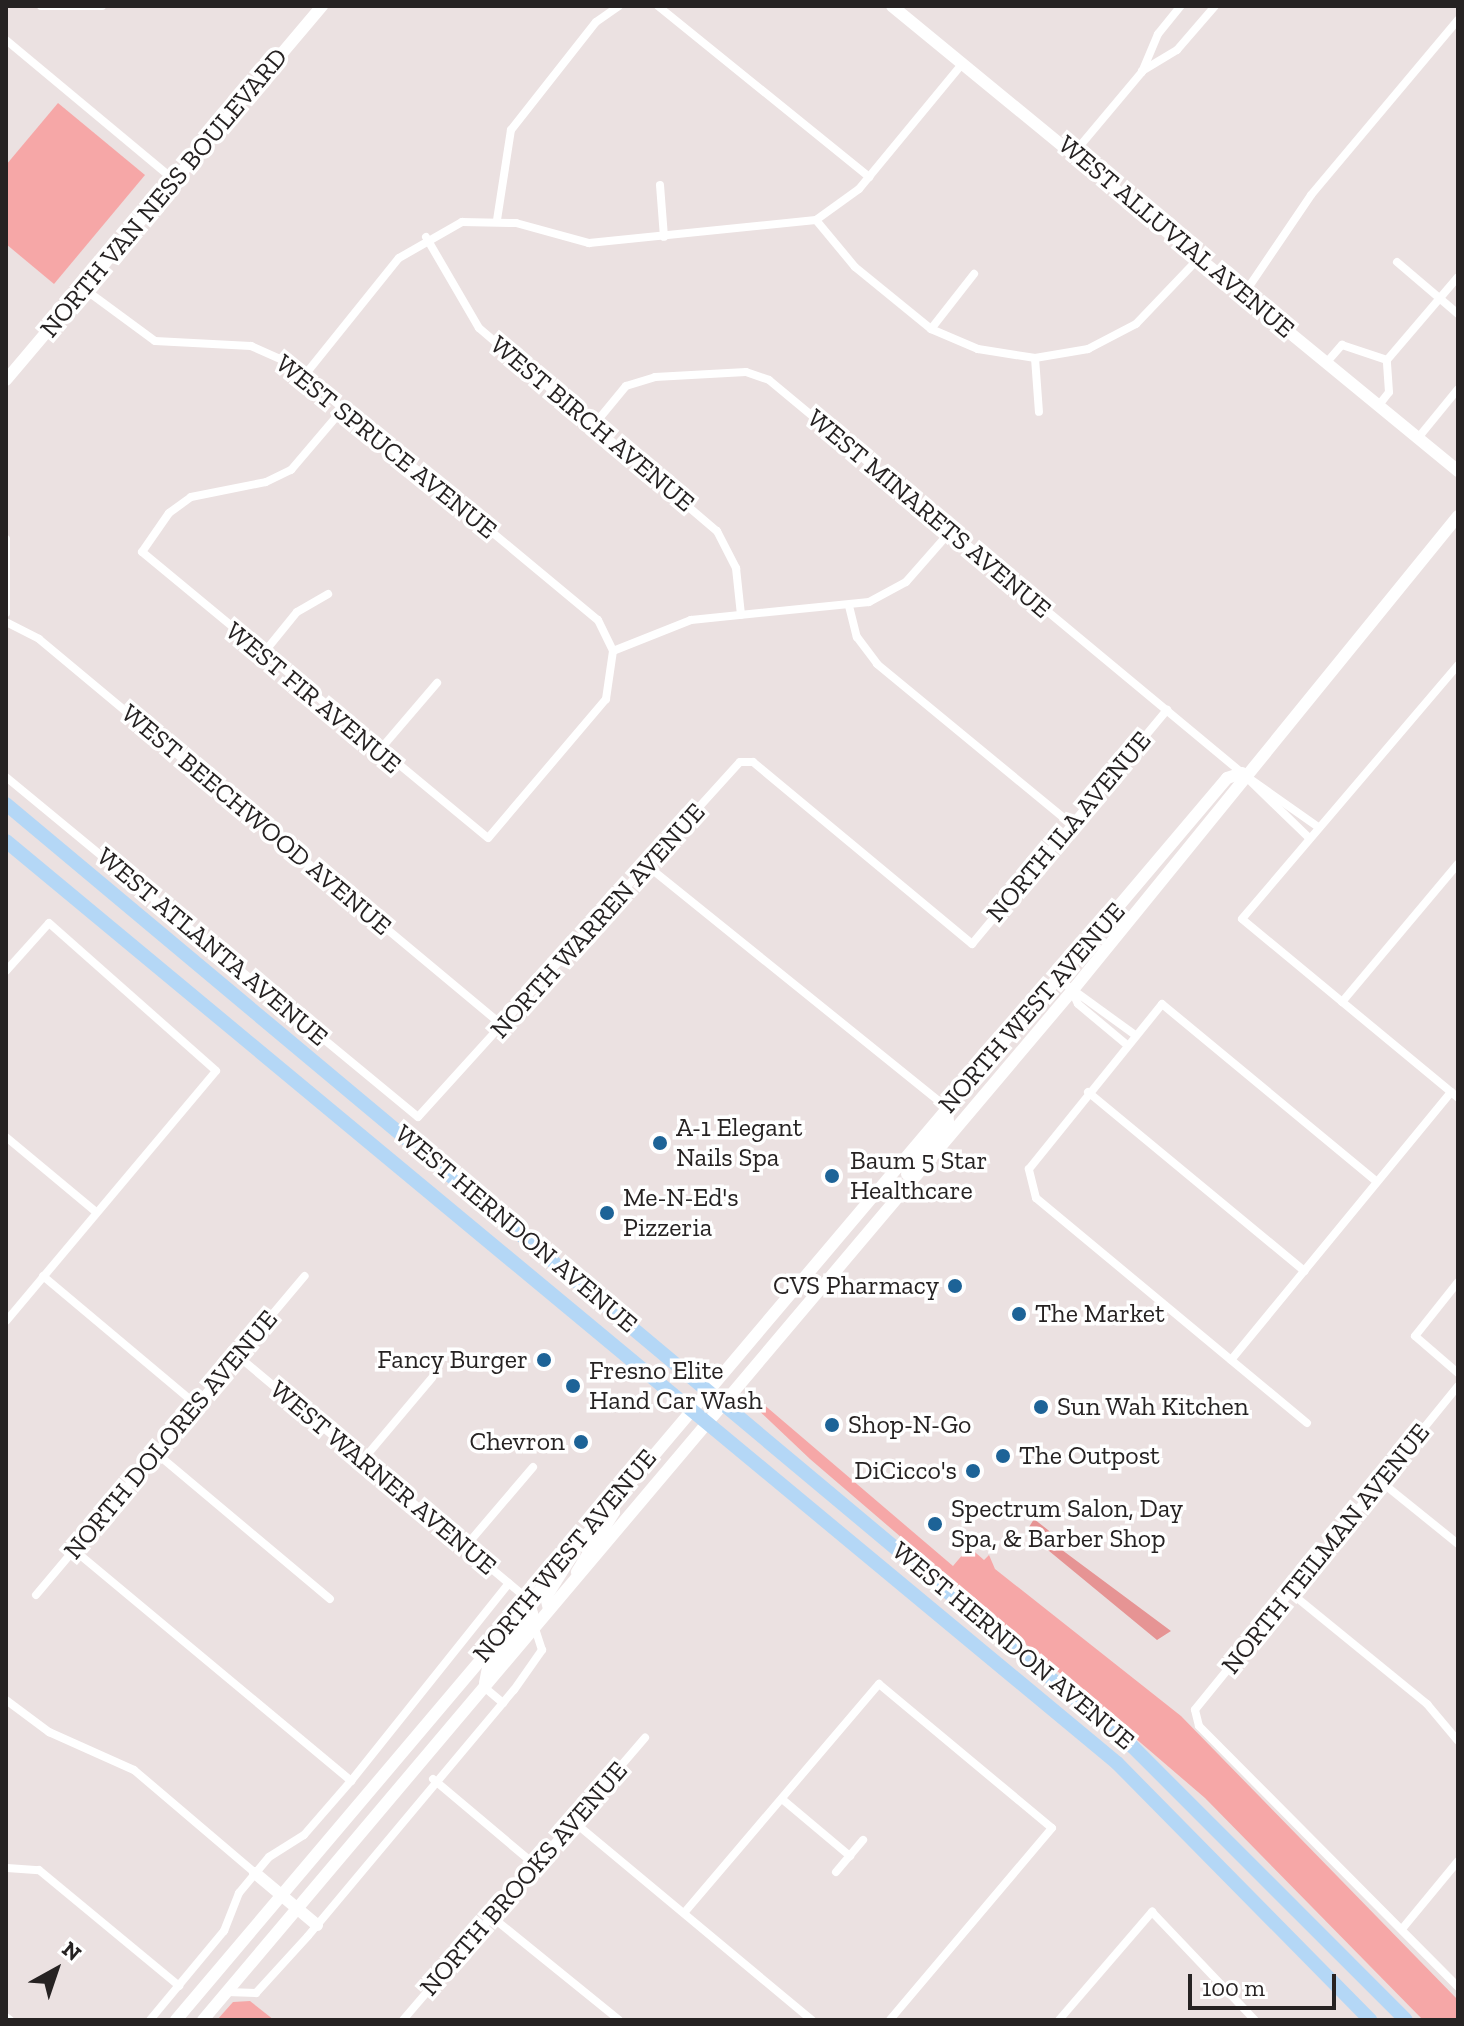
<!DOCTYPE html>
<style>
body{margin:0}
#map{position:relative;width:1464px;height:2026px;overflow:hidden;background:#ebe1e1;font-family:"Zilla Slab",serif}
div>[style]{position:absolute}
.green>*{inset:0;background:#f6a7a7}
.forest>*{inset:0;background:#e69494}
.street>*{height:8px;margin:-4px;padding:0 4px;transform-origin:4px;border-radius:4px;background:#fff}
.secondary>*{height:12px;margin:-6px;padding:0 6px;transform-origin:6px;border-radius:6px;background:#fff}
.primary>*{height:14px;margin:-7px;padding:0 7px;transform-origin:7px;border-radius:7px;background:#b4d7f6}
.dots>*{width:22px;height:22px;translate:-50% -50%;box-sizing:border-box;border:4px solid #fff;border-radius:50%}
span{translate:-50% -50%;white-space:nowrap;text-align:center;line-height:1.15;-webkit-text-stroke:7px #fff;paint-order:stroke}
.street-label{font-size:26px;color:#262222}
.poi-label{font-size:26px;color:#262222}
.left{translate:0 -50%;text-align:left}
.right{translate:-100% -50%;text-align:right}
.frame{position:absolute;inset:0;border:8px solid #262222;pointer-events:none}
.north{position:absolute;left:16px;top:1930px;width:80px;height:80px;-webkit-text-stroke:6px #fff;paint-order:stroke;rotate:40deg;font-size:22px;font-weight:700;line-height:32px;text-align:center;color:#262222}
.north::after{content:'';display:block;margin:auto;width:28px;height:36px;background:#262222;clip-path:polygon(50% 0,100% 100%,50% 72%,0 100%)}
.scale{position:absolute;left:1188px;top:1974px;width:148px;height:36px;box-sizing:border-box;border:4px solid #262222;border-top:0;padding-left:10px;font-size:24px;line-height:28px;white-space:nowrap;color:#262222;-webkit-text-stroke:6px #fff;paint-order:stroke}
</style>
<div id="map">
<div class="green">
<div style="clip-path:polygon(58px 103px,145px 175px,54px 284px,6px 244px,6px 165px)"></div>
<div style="clip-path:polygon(749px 1392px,953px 1566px,969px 1547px,984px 1560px,989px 1555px,995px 1569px,1181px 1716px,1458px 2000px,1458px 2020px,1423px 2020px,1205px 1798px,810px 1459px,752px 1404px)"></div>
<div style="clip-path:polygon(250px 2001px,274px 2020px,217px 2020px,233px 2002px)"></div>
</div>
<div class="forest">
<div style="clip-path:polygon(1034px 1519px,1062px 1541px,1058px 1547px,1171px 1631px,1157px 1640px,1026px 1532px)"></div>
</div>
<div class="street">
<div style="left:41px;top:6px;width:61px"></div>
<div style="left:658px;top:6px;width:272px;rotate:39deg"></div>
<div style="left:6px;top:40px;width:219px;rotate:39.8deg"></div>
<div style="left:1142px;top:71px;width:41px;rotate:-31deg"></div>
<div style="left:1177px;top:50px;width:58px;rotate:-49.2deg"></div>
<div style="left:1074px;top:153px;width:106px;rotate:-50deg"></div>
<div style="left:1142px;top:72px;width:41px;rotate:-67.2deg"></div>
<div style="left:1158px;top:34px;width:36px;rotate:-51deg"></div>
<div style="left:660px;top:185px;width:52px;rotate:85.6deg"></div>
<div style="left:497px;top:220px;width:91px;rotate:-81.2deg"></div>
<div style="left:511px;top:130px;width:137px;rotate:-51.8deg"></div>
<div style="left:596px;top:22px;width:28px;rotate:-35deg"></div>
<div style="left:816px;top:220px;width:61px;rotate:50.3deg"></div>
<div style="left:855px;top:267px;width:98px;rotate:39.2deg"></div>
<div style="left:931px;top:329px;width:51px;rotate:23.1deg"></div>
<div style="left:978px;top:349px;width:58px;rotate:9deg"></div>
<div style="left:1035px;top:358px;width:54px;rotate:85.8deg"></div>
<div style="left:426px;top:237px;width:105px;rotate:59.8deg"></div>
<div style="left:479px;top:328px;width:313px;rotate:40.5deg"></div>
<div style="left:717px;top:531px;width:42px;rotate:62.8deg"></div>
<div style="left:736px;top:568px;width:47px;rotate:83.9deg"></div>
<div style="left:1397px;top:262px;width:80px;rotate:40.4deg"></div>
<div style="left:83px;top:288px;width:89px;rotate:36.4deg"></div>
<div style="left:155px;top:341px;width:96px;rotate:3deg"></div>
<div style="left:251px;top:346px;width:39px;rotate:24deg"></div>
<div style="left:287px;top:362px;width:404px;rotate:39.7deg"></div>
<div style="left:598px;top:620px;width:34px;rotate:64deg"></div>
<div style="left:613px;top:651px;width:49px;rotate:98.3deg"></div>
<div style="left:606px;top:699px;width:182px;rotate:130.3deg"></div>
<div style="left:488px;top:838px;width:449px;rotate:-140.4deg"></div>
<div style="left:142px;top:552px;width:47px;rotate:-55.3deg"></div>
<div style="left:169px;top:513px;width:27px;rotate:-36deg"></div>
<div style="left:191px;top:497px;width:76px;rotate:-11.3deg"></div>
<div style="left:266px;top:482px;width:28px;rotate:-26deg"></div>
<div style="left:291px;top:470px;width:80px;rotate:-49.6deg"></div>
<div style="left:1244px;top:294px;width:120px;rotate:-55.9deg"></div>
<div style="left:1311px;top:195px;width:229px;rotate:-50deg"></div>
<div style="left:931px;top:329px;width:70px;rotate:-52deg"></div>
<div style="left:1035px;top:358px;width:54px;rotate:-9.6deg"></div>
<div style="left:1088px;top:349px;width:54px;rotate:-27.5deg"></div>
<div style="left:1136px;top:324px;width:93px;rotate:-46.3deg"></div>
<div style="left:1387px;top:360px;width:109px;rotate:-49.5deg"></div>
<div style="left:1327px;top:362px;width:23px;rotate:-49deg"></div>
<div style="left:1342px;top:345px;width:47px;rotate:18.4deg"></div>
<div style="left:304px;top:376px;width:151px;rotate:-51.2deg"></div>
<div style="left:399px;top:258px;width:73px;rotate:-29.7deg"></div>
<div style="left:462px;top:222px;width:54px;rotate:1.1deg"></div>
<div style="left:516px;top:223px;width:76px;rotate:15.3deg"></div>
<div style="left:589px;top:243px;width:228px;rotate:-5.8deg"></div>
<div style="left:816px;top:220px;width:53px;rotate:-35.8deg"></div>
<div style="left:859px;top:189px;width:163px;rotate:-50.5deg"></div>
<div style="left:1379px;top:405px;width:16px;rotate:-52deg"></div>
<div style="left:1389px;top:392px;width:32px;rotate:-94deg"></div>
<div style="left:593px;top:426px;width:52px;rotate:-50.5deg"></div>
<div style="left:626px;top:386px;width:30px;rotate:-17deg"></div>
<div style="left:655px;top:377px;width:91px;rotate:-3.1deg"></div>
<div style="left:746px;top:372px;width:24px;rotate:19deg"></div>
<div style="left:769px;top:380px;width:615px;rotate:39.72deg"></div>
<div style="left:1242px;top:773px;width:93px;rotate:44.1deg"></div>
<div style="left:1418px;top:438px;width:63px;rotate:-50.8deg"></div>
<div style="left:6px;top:539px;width:74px;rotate:90deg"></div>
<div style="left:849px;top:606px;width:32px;rotate:76deg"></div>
<div style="left:857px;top:637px;width:34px;rotate:53deg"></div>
<div style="left:877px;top:664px;width:251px;rotate:39.5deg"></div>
<div style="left:6px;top:622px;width:37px;rotate:27deg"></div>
<div style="left:39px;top:639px;width:603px;rotate:39.82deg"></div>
<div style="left:613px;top:651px;width:84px;rotate:-21.7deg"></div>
<div style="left:691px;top:620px;width:179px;rotate:-5.8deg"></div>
<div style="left:869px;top:602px;width:42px;rotate:-28.4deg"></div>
<div style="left:906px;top:582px;width:67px;rotate:-48.7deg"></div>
<div style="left:262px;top:655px;width:55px;rotate:-50.9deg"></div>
<div style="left:297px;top:612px;width:36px;rotate:-30deg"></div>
<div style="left:1458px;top:665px;width:333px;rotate:130.4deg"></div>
<div style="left:1242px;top:919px;width:281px;rotate:39.6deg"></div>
<div style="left:378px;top:752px;width:91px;rotate:-49.5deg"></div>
<div style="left:1243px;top:774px;width:92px;rotate:35.2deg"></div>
<div style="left:6px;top:777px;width:534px;rotate:39.53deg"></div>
<div style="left:418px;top:1117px;width:479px;rotate:-47.8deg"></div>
<div style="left:740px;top:762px;width:13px"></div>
<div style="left:753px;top:762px;width:285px;rotate:39.7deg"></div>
<div style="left:972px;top:944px;width:305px;rotate:-50.2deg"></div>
<div style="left:650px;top:868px;width:382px;rotate:38.9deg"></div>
<div style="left:6px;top:971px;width:64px;rotate:-48.1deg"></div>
<div style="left:49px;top:923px;width:223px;rotate:41.5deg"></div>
<div style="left:216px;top:1071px;width:326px;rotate:130deg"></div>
<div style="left:1058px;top:979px;width:95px;rotate:36deg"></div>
<div style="left:1072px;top:991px;width:14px;rotate:65deg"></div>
<div style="left:1078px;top:1004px;width:64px;rotate:39.9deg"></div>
<div style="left:1342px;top:1002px;width:180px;rotate:-50deg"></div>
<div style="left:1088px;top:1092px;width:281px;rotate:39.6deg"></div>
<div style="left:6px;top:1137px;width:117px;rotate:39.8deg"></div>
<div style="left:43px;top:1276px;width:201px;rotate:40deg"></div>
<div style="left:1458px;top:1282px;width:69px;rotate:128.5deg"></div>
<div style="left:1415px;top:1336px;width:57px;rotate:40.7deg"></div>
<div style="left:238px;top:1356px;width:380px;rotate:40deg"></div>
<div style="left:1231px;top:1360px;width:347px;rotate:-50.6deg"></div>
<div style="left:1458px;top:1386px;width:417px;rotate:129.1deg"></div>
<div style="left:1195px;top:1710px;width:16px;rotate:76deg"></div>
<div style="left:1199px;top:1726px;width:368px;rotate:45.2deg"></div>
<div style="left:1307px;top:1423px;width:352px;rotate:-140.3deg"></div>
<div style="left:1036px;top:1198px;width:30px;rotate:-104deg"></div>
<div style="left:1029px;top:1169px;width:212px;rotate:-51.1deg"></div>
<div style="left:1162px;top:1004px;width:279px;rotate:39.6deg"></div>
<div style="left:156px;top:1453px;width:227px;rotate:40deg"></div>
<div style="left:362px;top:1461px;width:109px;rotate:-49.9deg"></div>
<div style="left:1380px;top:1481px;width:100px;rotate:38.9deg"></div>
<div style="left:465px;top:1547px;width:105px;rotate:-49.6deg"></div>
<div style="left:74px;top:1550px;width:361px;rotate:39.8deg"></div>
<div style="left:1291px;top:1593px;width:176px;rotate:39.2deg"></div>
<div style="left:1427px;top:1704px;width:48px;rotate:50deg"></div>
<div style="left:36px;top:1595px;width:417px;rotate:-49.9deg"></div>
<div style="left:484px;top:1687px;width:25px;rotate:40deg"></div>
<div style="left:6px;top:1700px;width:54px;rotate:36.7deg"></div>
<div style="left:49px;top:1732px;width:93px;rotate:24.1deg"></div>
<div style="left:134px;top:1770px;width:159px;rotate:40.4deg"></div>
<div style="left:433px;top:1779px;width:133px;rotate:40.1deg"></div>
<div style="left:782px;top:1799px;width:89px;rotate:40deg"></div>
<div style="left:574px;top:1822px;width:310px;rotate:39.8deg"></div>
<div style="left:7px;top:1868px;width:32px;rotate:4deg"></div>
<div style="left:39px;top:1870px;width:182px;rotate:39.6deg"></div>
<div style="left:836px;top:1872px;width:42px;rotate:-49.8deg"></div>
<div style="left:487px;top:1913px;width:170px;rotate:39deg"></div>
<div style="left:684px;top:1913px;width:301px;rotate:-49.6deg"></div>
<div style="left:879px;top:1684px;width:225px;rotate:39.8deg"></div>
<div style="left:1052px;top:1828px;width:251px;rotate:130.2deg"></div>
<div style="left:1402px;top:1929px;width:88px;rotate:-50.5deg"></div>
<div style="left:227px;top:1992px;width:29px;rotate:2deg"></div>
<div style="left:256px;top:1993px;width:77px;rotate:-47.6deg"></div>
<div style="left:308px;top:1936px;width:321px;rotate:-50.1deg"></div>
<div style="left:514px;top:1690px;width:49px;rotate:-55deg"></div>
<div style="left:542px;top:1650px;width:23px;rotate:-108deg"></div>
<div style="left:6px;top:2017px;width:5px;rotate:37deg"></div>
<div style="left:150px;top:2020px;width:116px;rotate:-50.3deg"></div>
<div style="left:224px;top:1931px;width:41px;rotate:-68.5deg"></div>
<div style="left:239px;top:1893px;width:47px;rotate:-50.2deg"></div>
<div style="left:269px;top:1857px;width:41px;rotate:-32.2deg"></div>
<div style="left:304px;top:1835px;width:72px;rotate:-49deg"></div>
<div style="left:351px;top:1781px;width:253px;rotate:-51.4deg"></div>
<div style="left:403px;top:2020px;width:372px;rotate:-49.4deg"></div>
<div style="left:1059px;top:2020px;width:143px;rotate:-49.3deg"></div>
<div style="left:1152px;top:1912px;width:149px;rotate:46.4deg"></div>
</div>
<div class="secondary">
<div style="left:892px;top:6px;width:733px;rotate:39.4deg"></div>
<div style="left:6px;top:380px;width:490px;rotate:-49.8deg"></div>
<div style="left:907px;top:1174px;width:66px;rotate:-51.7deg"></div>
<div style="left:948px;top:1122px;width:14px;rotate:-94deg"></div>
<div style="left:577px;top:1572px;width:70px;rotate:-58.3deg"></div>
<div style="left:614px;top:1512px;width:12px;rotate:-95deg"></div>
<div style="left:549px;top:1609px;width:12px;rotate:-104deg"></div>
<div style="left:546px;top:1597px;width:51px;rotate:-57.9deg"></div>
<div style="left:485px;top:1683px;width:16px;rotate:-79deg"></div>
<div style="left:488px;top:1667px;width:69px;rotate:-50.3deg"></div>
<div style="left:532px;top:1614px;width:14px;rotate:-102deg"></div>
<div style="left:255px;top:1873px;width:81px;rotate:40deg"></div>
<div style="left:176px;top:2020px;width:1627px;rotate:-49.76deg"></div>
<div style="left:1227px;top:778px;width:16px;rotate:-18deg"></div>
<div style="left:203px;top:2020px;width:1347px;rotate:-49.82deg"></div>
<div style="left:1072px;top:991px;width:612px;rotate:-50.9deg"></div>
</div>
<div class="primary">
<div style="left:6px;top:804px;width:1468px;rotate:39.92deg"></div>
<div style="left:1132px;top:1746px;width:387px;rotate:45deg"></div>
<div style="left:6px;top:841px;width:1444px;rotate:39.69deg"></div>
<div style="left:1117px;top:1763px;width:361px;rotate:45.4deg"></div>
</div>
<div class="dots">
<div style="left:660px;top:1143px;background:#1d6397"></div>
<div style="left:832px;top:1176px;background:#1d6397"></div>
<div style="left:607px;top:1213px;background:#1d6397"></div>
<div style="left:955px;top:1286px;background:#1d6397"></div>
<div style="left:1019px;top:1314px;background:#1d6397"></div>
<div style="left:544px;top:1360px;background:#1d6397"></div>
<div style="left:573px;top:1386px;background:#1d6397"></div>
<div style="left:1041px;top:1407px;background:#1d6397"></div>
<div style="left:832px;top:1425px;background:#1d6397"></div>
<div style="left:581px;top:1442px;background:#1d6397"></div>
<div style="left:1003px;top:1456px;background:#1d6397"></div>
<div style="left:973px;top:1471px;background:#1d6397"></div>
<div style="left:935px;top:1524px;background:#1d6397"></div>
</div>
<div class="street-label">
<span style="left:164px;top:193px;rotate:-50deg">NORTH VAN NESS BOULEVARD</span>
<span style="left:1176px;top:237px;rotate:40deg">WEST ALLUVIAL AVENUE</span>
<span style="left:592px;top:424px;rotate:40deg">WEST BIRCH AVENUE</span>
<span style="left:386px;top:447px;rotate:39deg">WEST SPRUCE AVENUE</span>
<span style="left:929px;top:514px;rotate:40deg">WEST MINARETS AVENUE</span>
<span style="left:313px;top:698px;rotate:40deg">WEST FIR AVENUE</span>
<span style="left:256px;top:820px;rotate:40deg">WEST BEECHWOOD AVENUE</span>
<span style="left:1069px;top:827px;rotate:-50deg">NORTH ILA AVENUE</span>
<span style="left:598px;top:921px;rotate:-48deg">NORTH WARREN AVENUE</span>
<span style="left:212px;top:947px;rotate:40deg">WEST ATLANTA AVENUE</span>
<span style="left:1032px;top:1008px;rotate:-49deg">NORTH WEST AVENUE</span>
<span style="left:516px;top:1229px;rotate:40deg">WEST HERNDON AVENUE</span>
<span style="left:171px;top:1435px;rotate:-50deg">NORTH DOLORES AVENUE</span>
<span style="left:383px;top:1478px;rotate:40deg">WEST WARNER AVENUE</span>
<span style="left:1326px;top:1549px;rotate:-51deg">NORTH TEILMAN AVENUE</span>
<span style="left:565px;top:1556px;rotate:-50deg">NORTH WEST AVENUE</span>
<span style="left:1013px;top:1646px;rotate:40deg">WEST HERNDON AVENUE</span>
<span style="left:524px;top:1879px;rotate:-49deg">NORTH BROOKS AVENUE</span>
</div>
<div class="poi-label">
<span class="left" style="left:676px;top:1143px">A-1 Elegant<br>Nails Spa</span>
<span class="left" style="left:850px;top:1176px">Baum 5 Star<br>Healthcare</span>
<span class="left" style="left:623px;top:1213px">Me-N-Ed's<br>Pizzeria</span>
<span class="right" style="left:939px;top:1286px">CVS Pharmacy</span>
<span class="left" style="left:1035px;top:1314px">The Market</span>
<span class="right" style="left:528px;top:1360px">Fancy Burger</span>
<span class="left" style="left:589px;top:1386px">Fresno Elite<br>Hand Car Wash</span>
<span class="left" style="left:1057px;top:1407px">Sun Wah Kitchen</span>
<span class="left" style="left:848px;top:1425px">Shop-N-Go</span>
<span class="right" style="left:565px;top:1442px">Chevron</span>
<span class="left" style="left:1019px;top:1456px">The Outpost</span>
<span class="right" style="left:957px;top:1471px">DiCicco's</span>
<span class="left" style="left:951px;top:1524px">Spectrum Salon, Day<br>Spa, &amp; Barber Shop</span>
</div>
<div class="frame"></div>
<div class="north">N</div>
<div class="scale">100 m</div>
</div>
